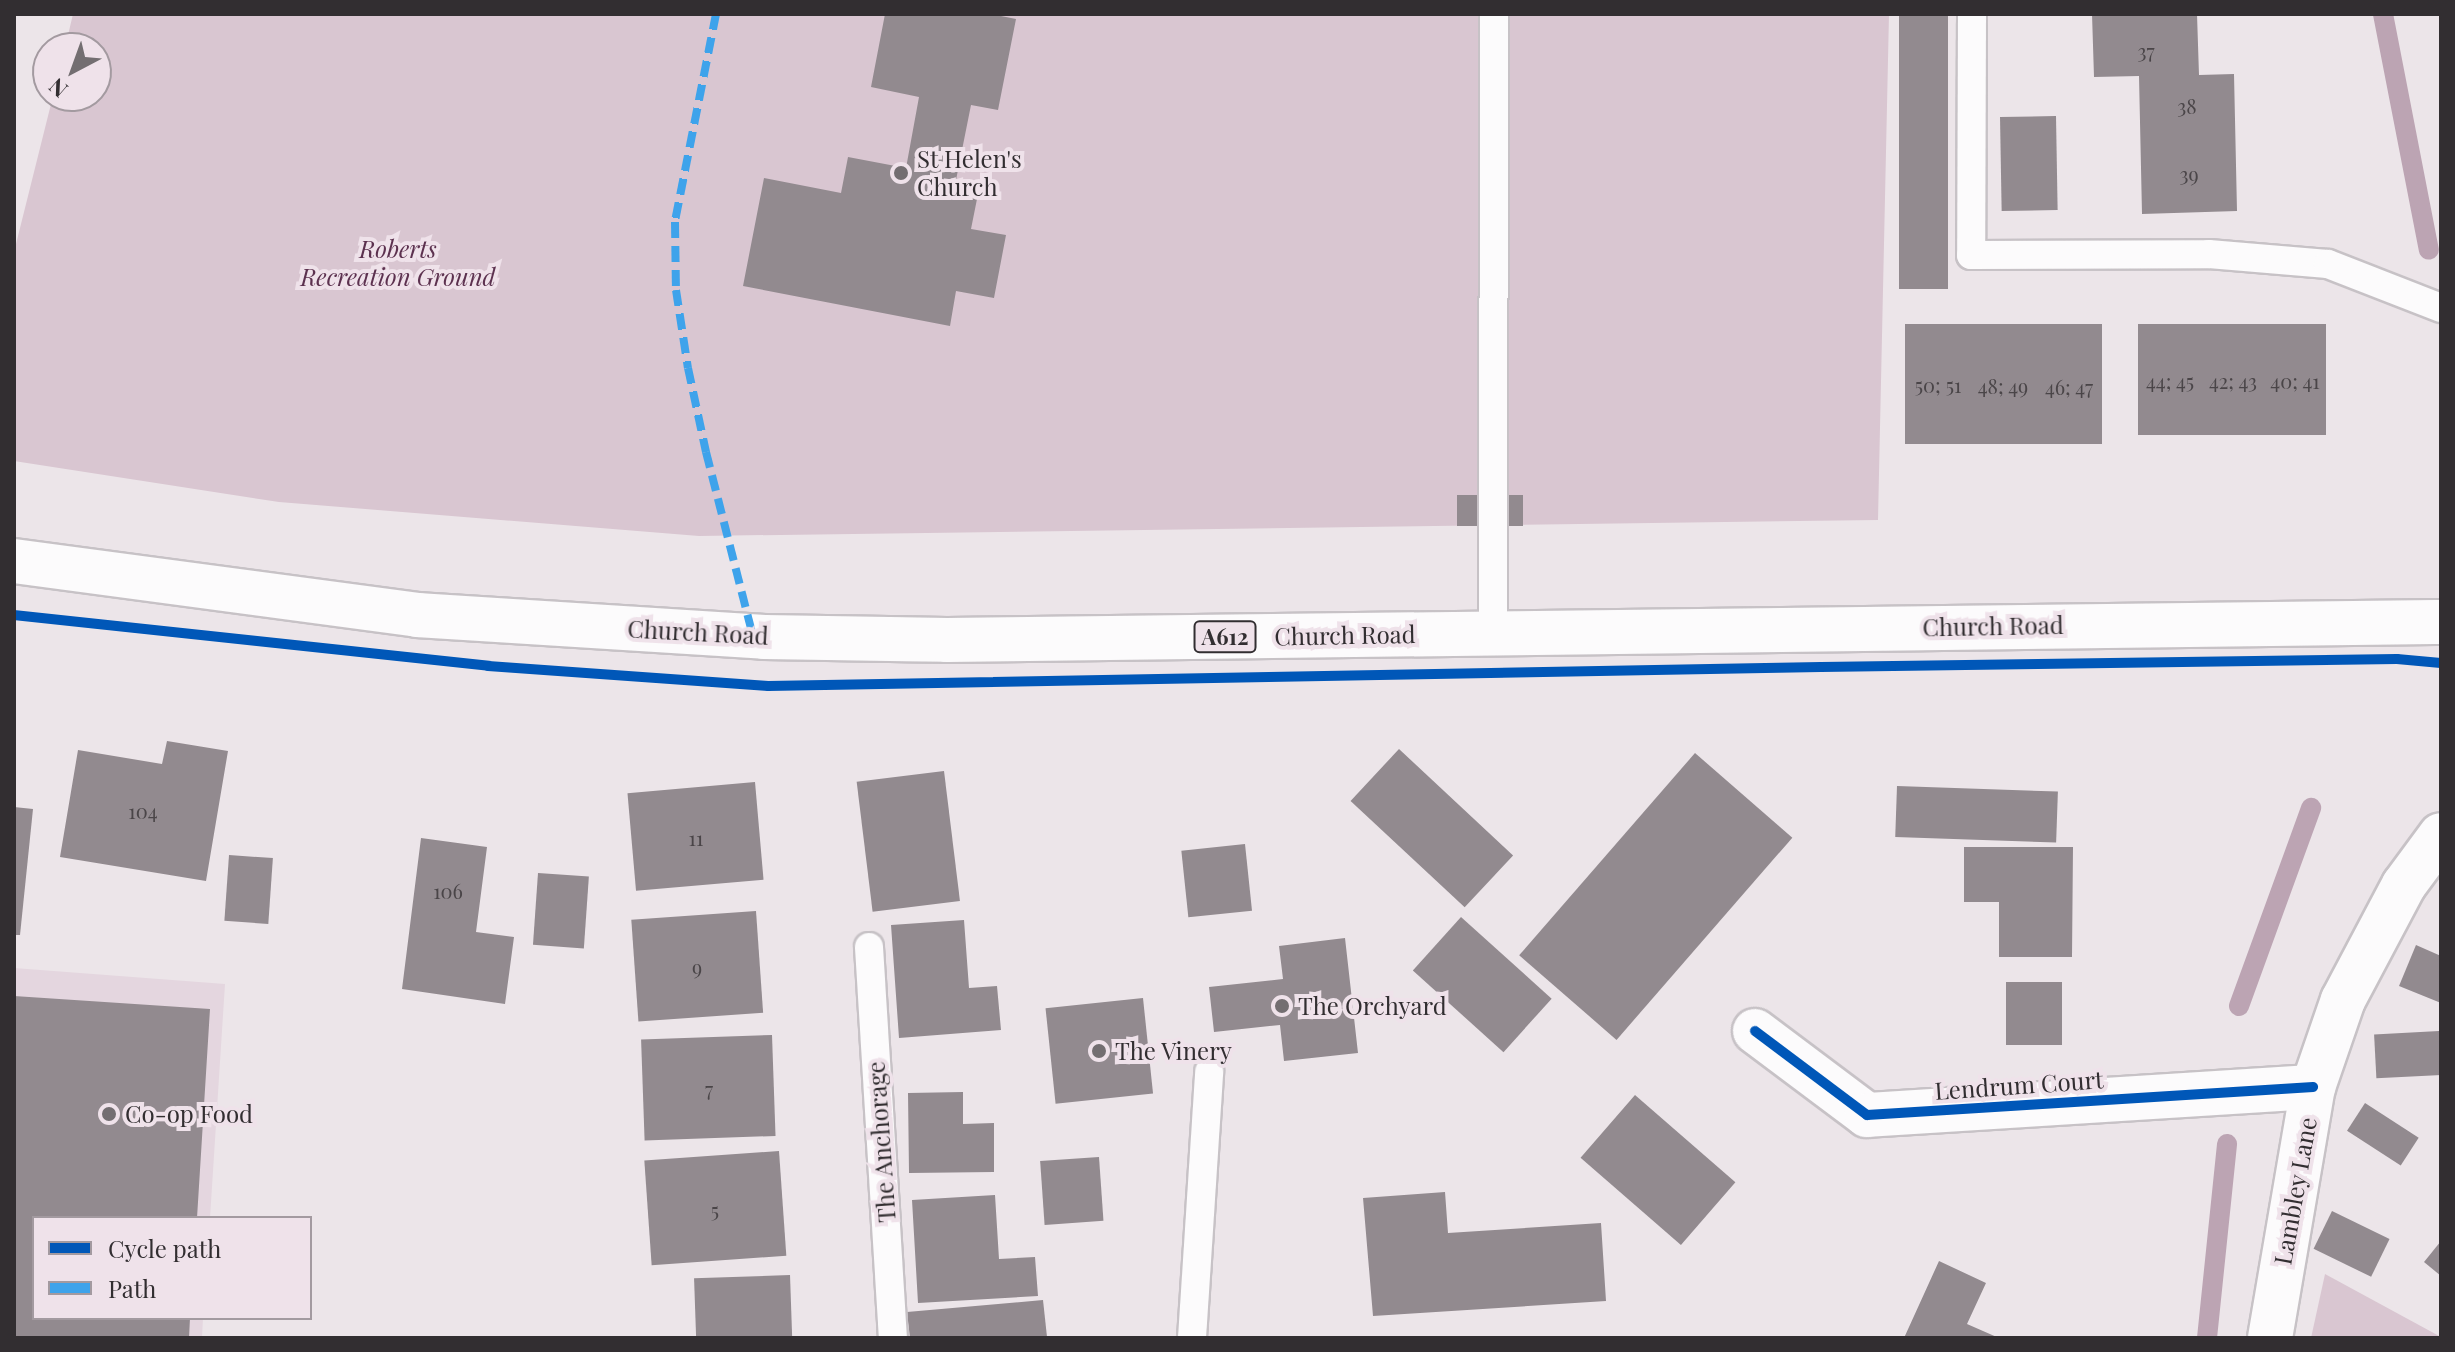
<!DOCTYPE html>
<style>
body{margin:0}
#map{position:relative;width:2455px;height:1352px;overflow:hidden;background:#ece5e9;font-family:"Playfair Display",serif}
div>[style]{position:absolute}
.built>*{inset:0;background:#e4d6df}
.green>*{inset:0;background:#d9c6d1}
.stream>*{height:20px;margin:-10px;padding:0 10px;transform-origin:10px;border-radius:10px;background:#bca4b3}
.building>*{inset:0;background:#928a8f;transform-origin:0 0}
.roads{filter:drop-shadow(2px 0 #c7c2c6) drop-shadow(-2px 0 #c7c2c6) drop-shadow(0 2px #c7c2c6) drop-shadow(0 -2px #c7c2c6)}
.lane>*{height:28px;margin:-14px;padding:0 14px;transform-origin:14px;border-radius:14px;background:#fcfbfc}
.street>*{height:44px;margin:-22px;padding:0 22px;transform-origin:22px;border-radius:22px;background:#fcfbfc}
.primary>*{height:44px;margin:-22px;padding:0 22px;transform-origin:22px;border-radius:22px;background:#fcfbfc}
.quiet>*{height:8px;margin-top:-4px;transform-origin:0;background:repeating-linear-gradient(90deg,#3ea3eb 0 16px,transparent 0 24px)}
.cycleway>*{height:10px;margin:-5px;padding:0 5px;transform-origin:5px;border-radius:5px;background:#0057b8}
.dots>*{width:22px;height:22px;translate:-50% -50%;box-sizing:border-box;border:4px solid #efe2ea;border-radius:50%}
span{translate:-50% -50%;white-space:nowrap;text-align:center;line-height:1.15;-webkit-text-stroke:8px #efe2ea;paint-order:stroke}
.number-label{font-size:20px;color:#4a4548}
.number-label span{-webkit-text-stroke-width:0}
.shield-label span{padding:2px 6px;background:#efe2ea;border:2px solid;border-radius:6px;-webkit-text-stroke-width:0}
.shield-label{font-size:22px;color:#322e31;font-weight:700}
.poi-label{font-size:24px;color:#322e31}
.left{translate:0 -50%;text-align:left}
.park-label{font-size:24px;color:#5c314f;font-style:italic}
.street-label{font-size:24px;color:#322e31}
.frame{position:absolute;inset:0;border:16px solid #322e31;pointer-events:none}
.legend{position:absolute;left:32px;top:1216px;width:280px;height:104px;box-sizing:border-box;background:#efe2ea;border:2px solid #a39aa0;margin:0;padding:10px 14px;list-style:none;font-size:24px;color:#322e31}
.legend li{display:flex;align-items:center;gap:16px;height:40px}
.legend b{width:40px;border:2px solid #a39aa0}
.north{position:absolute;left:32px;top:32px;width:80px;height:80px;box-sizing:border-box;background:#efe2ea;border:2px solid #a39aa0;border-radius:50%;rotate:221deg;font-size:22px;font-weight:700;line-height:32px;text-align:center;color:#322e31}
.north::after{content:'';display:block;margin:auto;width:28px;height:36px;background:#736e71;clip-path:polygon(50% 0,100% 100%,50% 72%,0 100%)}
</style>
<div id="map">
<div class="built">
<div style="clip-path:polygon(14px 968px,225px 984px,210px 1218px,34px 1218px,34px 1318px,203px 1318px,202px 1338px,14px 1338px)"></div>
</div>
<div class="green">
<div style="clip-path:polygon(73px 14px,1889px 14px,1878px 520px,699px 536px,279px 502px,14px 461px,14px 252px,53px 96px,96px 96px,96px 48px,65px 48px)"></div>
<div style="clip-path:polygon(2325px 1274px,2441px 1337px,2441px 1338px,2311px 1338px)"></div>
</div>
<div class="stream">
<div style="left:2383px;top:14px;width:240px;rotate:79deg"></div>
<div style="left:2239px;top:1006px;width:211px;rotate:-70deg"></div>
<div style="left:2207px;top:1338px;width:195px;rotate:-84.1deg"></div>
</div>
<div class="building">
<div style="clip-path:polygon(885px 14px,991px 14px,1016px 19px,998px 110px,971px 105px,956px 180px,980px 184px,971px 229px,1006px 235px,994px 298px,956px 291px,950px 326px,743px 286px,764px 178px,841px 193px,848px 157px,906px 168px,919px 97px,871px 87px)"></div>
<div style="left:1899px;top:14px;width:49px;height:275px"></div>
<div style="clip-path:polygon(2092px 14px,2197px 14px,2199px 75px,2234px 74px,2237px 211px,2142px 214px,2139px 76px,2094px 77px)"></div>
<div style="left:2056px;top:116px;width:94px;height:56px;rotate:89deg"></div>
<div style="left:1905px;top:324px;width:197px;height:120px"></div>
<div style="left:2138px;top:324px;width:188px;height:111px"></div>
<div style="left:1523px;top:495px;width:31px;height:66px;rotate:90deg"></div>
<div style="clip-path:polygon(167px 741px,228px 751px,206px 881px,60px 857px,78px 750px,162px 764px)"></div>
<div style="left:1399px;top:749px;width:156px;height:71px;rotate:43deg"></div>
<div style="left:1695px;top:753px;width:129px;height:268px;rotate:41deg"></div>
<div style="left:944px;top:771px;width:131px;height:88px;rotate:83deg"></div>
<div style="left:755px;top:782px;width:98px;height:128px;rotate:85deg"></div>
<div style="left:1897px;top:786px;width:161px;height:51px;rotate:2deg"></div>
<div style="clip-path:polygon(14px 807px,33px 809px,20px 935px,14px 935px)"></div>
<div style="clip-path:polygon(421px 838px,487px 847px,476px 932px,514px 937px,505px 1004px,402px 989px)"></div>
<div style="left:1245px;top:844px;width:67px;height:64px;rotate:84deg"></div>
<div style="clip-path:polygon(1964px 847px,2073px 847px,2072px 957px,1999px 957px,1999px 902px,1964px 902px)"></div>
<div style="left:229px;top:855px;width:44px;height:66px;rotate:4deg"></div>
<div style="left:538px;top:873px;width:51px;height:72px;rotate:4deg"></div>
<div style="left:756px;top:911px;width:102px;height:125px;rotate:86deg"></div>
<div style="left:1461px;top:917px;width:122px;height:72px;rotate:42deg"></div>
<div style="clip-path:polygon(964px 920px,969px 988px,997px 986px,1001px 1030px,899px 1038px,891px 925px)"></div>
<div style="clip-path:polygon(1345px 938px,1358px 1053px,1284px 1061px,1280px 1025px,1214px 1032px,1209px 987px,1283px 979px,1279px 946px)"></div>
<div style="clip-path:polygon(2416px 945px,2441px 956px,2441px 1003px,2399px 986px)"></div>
<div style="left:2006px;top:982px;width:56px;height:63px"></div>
<div style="clip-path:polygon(14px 996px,210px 1009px,197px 1218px,34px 1218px,34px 1318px,190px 1318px,189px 1338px,14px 1338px)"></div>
<div style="left:1143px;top:998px;width:96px;height:98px;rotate:84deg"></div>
<div style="left:2439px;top:1031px;width:44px;height:65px;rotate:87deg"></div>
<div style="left:772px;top:1035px;width:101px;height:131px;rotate:88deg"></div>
<div style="clip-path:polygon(963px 1092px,963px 1124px,994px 1123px,994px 1172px,909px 1173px,908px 1093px)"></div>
<div style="left:1635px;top:1095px;width:133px;height:83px;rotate:41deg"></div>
<div style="left:2365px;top:1103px;width:64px;height:33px;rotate:33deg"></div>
<div style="left:779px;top:1151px;width:105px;height:135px;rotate:86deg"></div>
<div style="left:1099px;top:1157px;width:64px;height:59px;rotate:86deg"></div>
<div style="clip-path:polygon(1445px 1192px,1448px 1233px,1601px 1223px,1606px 1301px,1373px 1316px,1363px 1198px)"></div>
<div style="clip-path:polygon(995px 1195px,999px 1259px,1035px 1257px,1038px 1296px,918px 1303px,912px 1200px)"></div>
<div style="left:2332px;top:1211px;width:64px;height:42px;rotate:26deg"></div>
<div style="clip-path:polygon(2441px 1241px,2441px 1276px,2424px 1262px)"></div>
<div style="clip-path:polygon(1939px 1261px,1986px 1283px,1967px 1324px,1999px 1338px,1904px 1338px)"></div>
<div style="left:790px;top:1275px;width:63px;height:96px;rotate:88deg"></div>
<div style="clip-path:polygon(1043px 1300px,1047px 1337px,910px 1338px,907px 1312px)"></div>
</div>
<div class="roads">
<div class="lane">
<div style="left:1972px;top:14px;width:241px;rotate:90.2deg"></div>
<div style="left:1971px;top:255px;width:238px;rotate:-0.2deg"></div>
<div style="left:2209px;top:254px;width:119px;rotate:4.8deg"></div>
<div style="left:2328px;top:264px;width:121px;rotate:21.3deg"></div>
<div style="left:1493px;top:634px;width:620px;rotate:-89.91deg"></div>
<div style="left:869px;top:947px;width:392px;rotate:86.5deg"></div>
<div style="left:1192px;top:1338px;width:267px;rotate:-86.3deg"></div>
</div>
<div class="street">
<div style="left:1755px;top:1031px;width:140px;rotate:36.9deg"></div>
<div style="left:1867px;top:1115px;width:447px;rotate:-3.6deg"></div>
<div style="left:2270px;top:1338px;width:255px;rotate:-80.3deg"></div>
<div style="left:2313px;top:1087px;width:92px;rotate:-71deg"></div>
<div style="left:2343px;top:1000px;width:130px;rotate:-62.1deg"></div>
<div style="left:2404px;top:885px;width:62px;rotate:-53.5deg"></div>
</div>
<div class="primary">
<div style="left:14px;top:561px;width:407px;rotate:7.6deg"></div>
<div style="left:417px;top:615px;width:348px;rotate:3.6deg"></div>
<div style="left:764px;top:637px;width:183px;rotate:0.9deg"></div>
<div style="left:947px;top:640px;width:1494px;rotate:-0.69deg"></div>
</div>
</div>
<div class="quiet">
<div style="left:716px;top:14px;width:212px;rotate:101.2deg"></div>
<div style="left:675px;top:222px;width:68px;rotate:89.2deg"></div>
<div style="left:676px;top:290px;width:79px;rotate:81.3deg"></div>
<div style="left:688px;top:368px;width:86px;rotate:77.9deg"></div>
<div style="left:706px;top:452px;width:190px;rotate:75.7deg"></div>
</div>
<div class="cycleway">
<div style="left:14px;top:615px;width:477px;rotate:6.1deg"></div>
<div style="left:488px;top:666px;width:281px;rotate:4.1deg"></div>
<div style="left:768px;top:686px;width:1053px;rotate:-1.03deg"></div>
<div style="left:1821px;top:667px;width:576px;rotate:-0.8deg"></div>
<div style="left:2397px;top:659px;width:44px;rotate:5.2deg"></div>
<div style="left:1755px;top:1031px;width:140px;rotate:36.9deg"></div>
<div style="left:1867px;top:1115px;width:447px;rotate:-3.6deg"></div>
</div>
<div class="dots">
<div style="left:901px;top:173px;background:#736e71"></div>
<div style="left:1282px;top:1006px;background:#736e71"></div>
<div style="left:1099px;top:1051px;background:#736e71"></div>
<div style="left:109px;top:1114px;background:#736e71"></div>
</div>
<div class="number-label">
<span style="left:2146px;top:50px">37</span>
<span style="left:2187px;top:105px">38</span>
<span style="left:2189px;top:173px">39</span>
<span style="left:2170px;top:380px">44; 45</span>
<span style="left:2233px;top:380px">42; 43</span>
<span style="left:2295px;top:380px">40; 41</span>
<span style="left:1938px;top:384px">50; 51</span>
<span style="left:2003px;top:385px">48; 49</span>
<span style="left:2069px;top:386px">46; 47</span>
<span style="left:143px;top:810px">104</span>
<span style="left:696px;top:837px">11</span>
<span style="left:448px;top:890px">106</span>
<span style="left:697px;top:966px">9</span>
<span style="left:709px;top:1088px">7</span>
<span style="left:715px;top:1209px">5</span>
</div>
<div class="shield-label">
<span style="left:1225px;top:637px">A612</span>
</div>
<div class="poi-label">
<span class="left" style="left:917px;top:173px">St Helen's<br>Church</span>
<span class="left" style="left:1298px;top:1006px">The Orchyard</span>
<span class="left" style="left:1115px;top:1051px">The Vinery</span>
<span class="left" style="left:125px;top:1114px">Co-op Food</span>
</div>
<div class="park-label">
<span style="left:398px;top:263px">Roberts<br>Recreation Ground</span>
</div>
<div class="street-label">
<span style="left:1993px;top:626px;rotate:-1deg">Church Road</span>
<span style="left:698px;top:632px;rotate:3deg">Church Road</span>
<span style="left:1345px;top:635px;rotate:-1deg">Church Road</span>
<span style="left:2019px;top:1085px;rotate:-4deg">Lendrum Court</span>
<span style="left:881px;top:1142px;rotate:-94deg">The Anchorage</span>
<span style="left:2295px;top:1191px;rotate:-80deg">Lambley Lane</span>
</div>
<div class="frame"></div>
<ul class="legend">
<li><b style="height:10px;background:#0057b8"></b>Cycle path</li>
<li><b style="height:10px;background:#3ea3eb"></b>Path</li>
</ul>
<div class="north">N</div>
</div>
